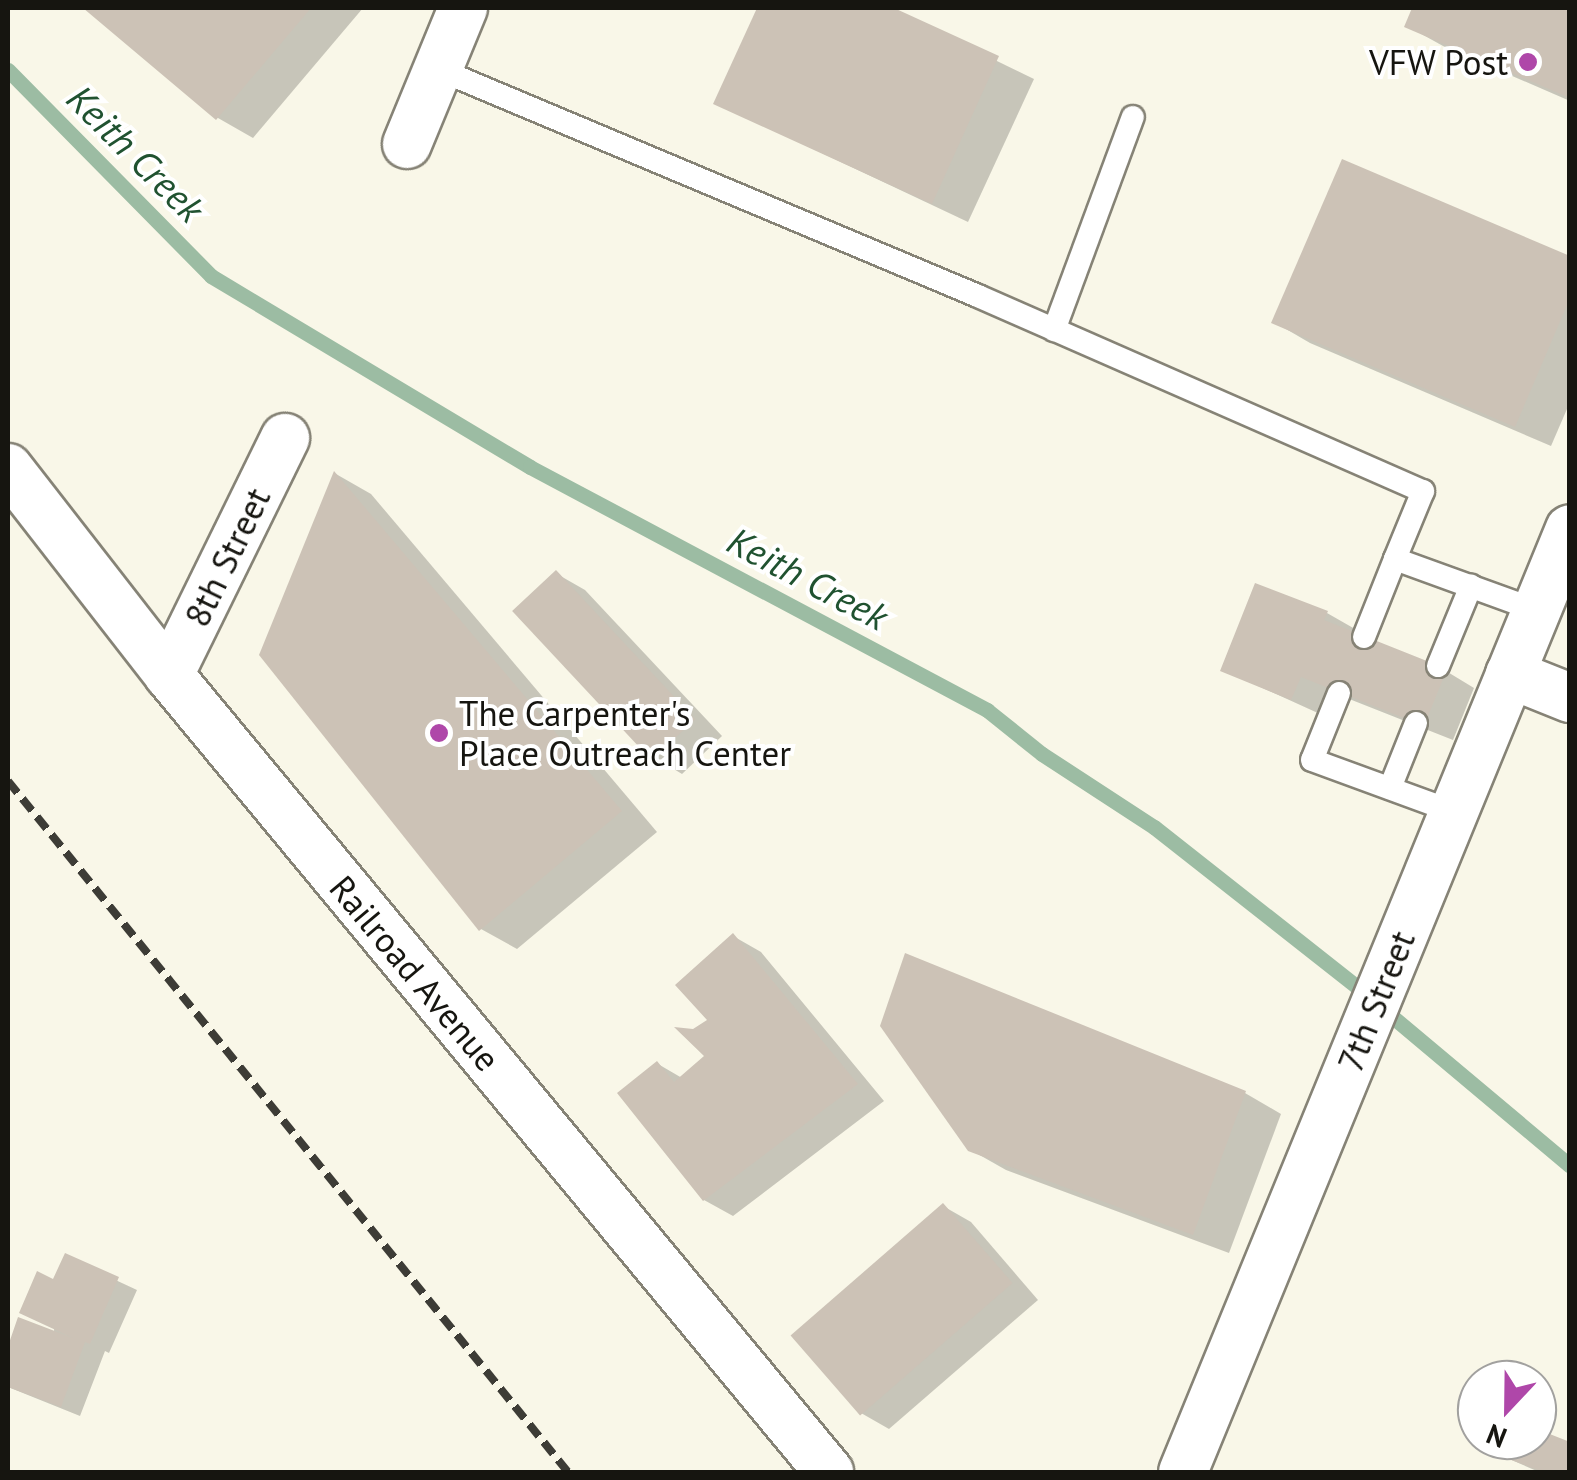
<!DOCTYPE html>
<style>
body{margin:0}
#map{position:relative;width:1577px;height:1480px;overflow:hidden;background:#f9f7e8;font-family:"PT Sans",sans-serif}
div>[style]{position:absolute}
.shadow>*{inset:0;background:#0003}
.stream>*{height:15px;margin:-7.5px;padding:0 7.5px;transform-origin:7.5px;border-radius:7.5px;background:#9cbca3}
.building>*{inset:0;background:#ccc2b6;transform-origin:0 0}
.roads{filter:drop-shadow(2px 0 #868376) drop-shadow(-2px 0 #868376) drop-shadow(0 2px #868376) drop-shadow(0 -2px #868376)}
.lane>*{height:22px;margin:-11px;padding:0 11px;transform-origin:11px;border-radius:11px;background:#fff}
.street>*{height:48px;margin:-24px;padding:0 24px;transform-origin:24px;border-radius:24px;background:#fff}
.rail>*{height:8px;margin-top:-4px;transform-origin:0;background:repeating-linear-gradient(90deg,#3d3c36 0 15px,transparent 0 23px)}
.dots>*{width:28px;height:28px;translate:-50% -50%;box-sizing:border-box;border:5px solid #fff;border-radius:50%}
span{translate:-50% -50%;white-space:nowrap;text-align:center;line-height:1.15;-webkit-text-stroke:8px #fff;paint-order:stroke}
.poi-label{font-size:35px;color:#161510}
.right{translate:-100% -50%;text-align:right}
.left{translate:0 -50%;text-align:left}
.street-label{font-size:35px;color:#161510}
.water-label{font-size:38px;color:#205230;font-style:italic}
.frame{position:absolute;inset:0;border:10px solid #161510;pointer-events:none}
.north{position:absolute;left:1457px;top:1360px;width:100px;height:100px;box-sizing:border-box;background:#fff;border:2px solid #a2a19f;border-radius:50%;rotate:202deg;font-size:28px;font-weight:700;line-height:40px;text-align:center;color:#161510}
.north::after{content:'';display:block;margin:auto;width:35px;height:45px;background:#af47a9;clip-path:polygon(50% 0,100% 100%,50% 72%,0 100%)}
</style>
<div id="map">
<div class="shadow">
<div style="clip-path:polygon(86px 8px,363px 8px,253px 138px,218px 118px)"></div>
<div style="clip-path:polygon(760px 8px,888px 8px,1034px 79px,968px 222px,716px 103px)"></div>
<div style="clip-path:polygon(1415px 8px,1570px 8px,1570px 101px,1443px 46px,1407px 26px)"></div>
<div style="clip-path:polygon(1570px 258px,1570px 402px,1551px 446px,1310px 343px,1274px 322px)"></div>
<div style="clip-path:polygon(336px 474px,371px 494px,657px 832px,517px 949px,481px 929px)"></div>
<div style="clip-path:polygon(557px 574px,585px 590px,722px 736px,682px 774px,654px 757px)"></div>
<div style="clip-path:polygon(1327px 613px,1355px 629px,1353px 634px,1446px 671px,1474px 688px,1453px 740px,1329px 691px,1320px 714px,1223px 670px)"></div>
<div style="clip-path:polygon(733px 936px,761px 952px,884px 1101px,733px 1216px,704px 1200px,658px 1064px,682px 1078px,707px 1056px,694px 1032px,711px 1020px)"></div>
<div style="clip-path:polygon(906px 956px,1245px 1093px,1281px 1114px,1229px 1253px,1006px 1170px,969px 1149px)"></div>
<div style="clip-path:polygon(943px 1206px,971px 1222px,1038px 1300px,889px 1429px,861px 1413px)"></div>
<div style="clip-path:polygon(66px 1257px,137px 1290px,109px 1353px,105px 1351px,80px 1416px,8px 1387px,8px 1353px,20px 1320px,54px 1333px,55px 1282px)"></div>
<div style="clip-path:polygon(1537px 1432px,1570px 1445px,1570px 1472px,1539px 1472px,1477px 1445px,1479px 1440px,1537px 1440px)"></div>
</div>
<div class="stream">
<div style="left:8px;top:70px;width:289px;rotate:45.4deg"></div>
<div style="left:211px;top:276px;width:372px;rotate:30.9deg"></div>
<div style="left:530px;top:467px;width:518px;rotate:28deg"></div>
<div style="left:987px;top:710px;width:70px;rotate:38.7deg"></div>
<div style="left:1042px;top:754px;width:134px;rotate:33.1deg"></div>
<div style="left:1154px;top:827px;width:258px;rotate:38.2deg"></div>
<div style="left:1357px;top:987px;width:278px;rotate:40deg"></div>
</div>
<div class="building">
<div style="clip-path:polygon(83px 8px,311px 8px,216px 120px)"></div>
<div style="clip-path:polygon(757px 8px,894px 8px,999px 56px,932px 204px,713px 104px)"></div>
<div style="clip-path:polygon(1412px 8px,1570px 8px,1570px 98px,1404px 27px)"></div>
<div style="clip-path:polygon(1342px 159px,1570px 256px,1570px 298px,1515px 427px,1271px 323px)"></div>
<div style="clip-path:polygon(334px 471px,622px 811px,479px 931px,259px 655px)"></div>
<div style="left:556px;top:570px;width:204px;height:60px;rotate:47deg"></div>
<div style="clip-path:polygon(1255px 583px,1328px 611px,1324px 620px,1447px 669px,1424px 726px,1301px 677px,1291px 700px,1220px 671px)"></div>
<div style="clip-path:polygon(733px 933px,858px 1084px,703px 1201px,617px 1093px,657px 1061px,674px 1082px,704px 1056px,674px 1027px,693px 1029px,707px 1020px,675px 985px)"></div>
<div style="clip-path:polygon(905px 953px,1246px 1091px,1193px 1235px,968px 1151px,880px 1026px)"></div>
<div style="left:943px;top:1203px;width:106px;height:202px;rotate:49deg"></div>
<div style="clip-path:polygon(65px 1253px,119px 1277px,90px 1344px,85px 1342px,61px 1407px,8px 1387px,8px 1346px,18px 1317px,73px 1338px,19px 1313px,37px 1271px,53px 1279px)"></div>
<div style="clip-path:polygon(1537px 1429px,1570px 1442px,1570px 1472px,1543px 1472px,1474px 1446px,1476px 1440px,1537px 1440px)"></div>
</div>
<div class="roads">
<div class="lane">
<div style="left:438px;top:69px;width:586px;rotate:22.8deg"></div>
<div style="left:978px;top:296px;width:486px;rotate:23.7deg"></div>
<div style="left:1423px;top:491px;width:74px;rotate:112.4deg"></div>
<div style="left:1395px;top:559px;width:150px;rotate:19.9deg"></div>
<div style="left:1054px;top:330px;width:227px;rotate:-69.7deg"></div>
<div style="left:1364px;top:637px;width:84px;rotate:-68.3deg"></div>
<div style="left:1438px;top:666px;width:87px;rotate:-67.6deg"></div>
<div style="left:1339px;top:693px;width:72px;rotate:111.9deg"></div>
<div style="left:1312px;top:760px;width:151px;rotate:20.1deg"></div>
<div style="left:1390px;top:788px;width:70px;rotate:-68.2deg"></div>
</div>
<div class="street">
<div style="left:407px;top:144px;width:147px;rotate:-67.6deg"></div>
<div style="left:8px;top:468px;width:262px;rotate:52.1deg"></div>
<div style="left:169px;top:675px;width:1035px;rotate:50.37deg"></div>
<div style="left:1510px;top:674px;width:65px;rotate:21.8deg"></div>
<div style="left:169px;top:675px;width:264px;rotate:-63.9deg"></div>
<div style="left:1183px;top:1472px;width:1019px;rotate:-67.69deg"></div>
</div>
</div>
<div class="rail">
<div style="left:8px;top:781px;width:889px;rotate:50.98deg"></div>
</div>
<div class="dots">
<div style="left:1528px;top:62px;background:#af47a9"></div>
<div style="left:439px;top:733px;background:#af47a9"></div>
</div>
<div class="poi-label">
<span class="right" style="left:1508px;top:62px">VFW Post</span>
<span class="left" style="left:459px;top:733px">The Carpenter's<br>Place Outreach Center</span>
</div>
<div class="street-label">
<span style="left:227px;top:557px;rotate:-64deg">8th Street</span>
<span style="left:415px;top:973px;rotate:50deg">Railroad Avenue</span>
<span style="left:1376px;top:1001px;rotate:-68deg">7th Street</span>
</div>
<div class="water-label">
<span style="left:136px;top:153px;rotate:45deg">Keith Creek</span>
<span style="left:808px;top:578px;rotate:28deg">Keith Creek</span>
</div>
<div class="frame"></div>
<div class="north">N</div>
</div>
